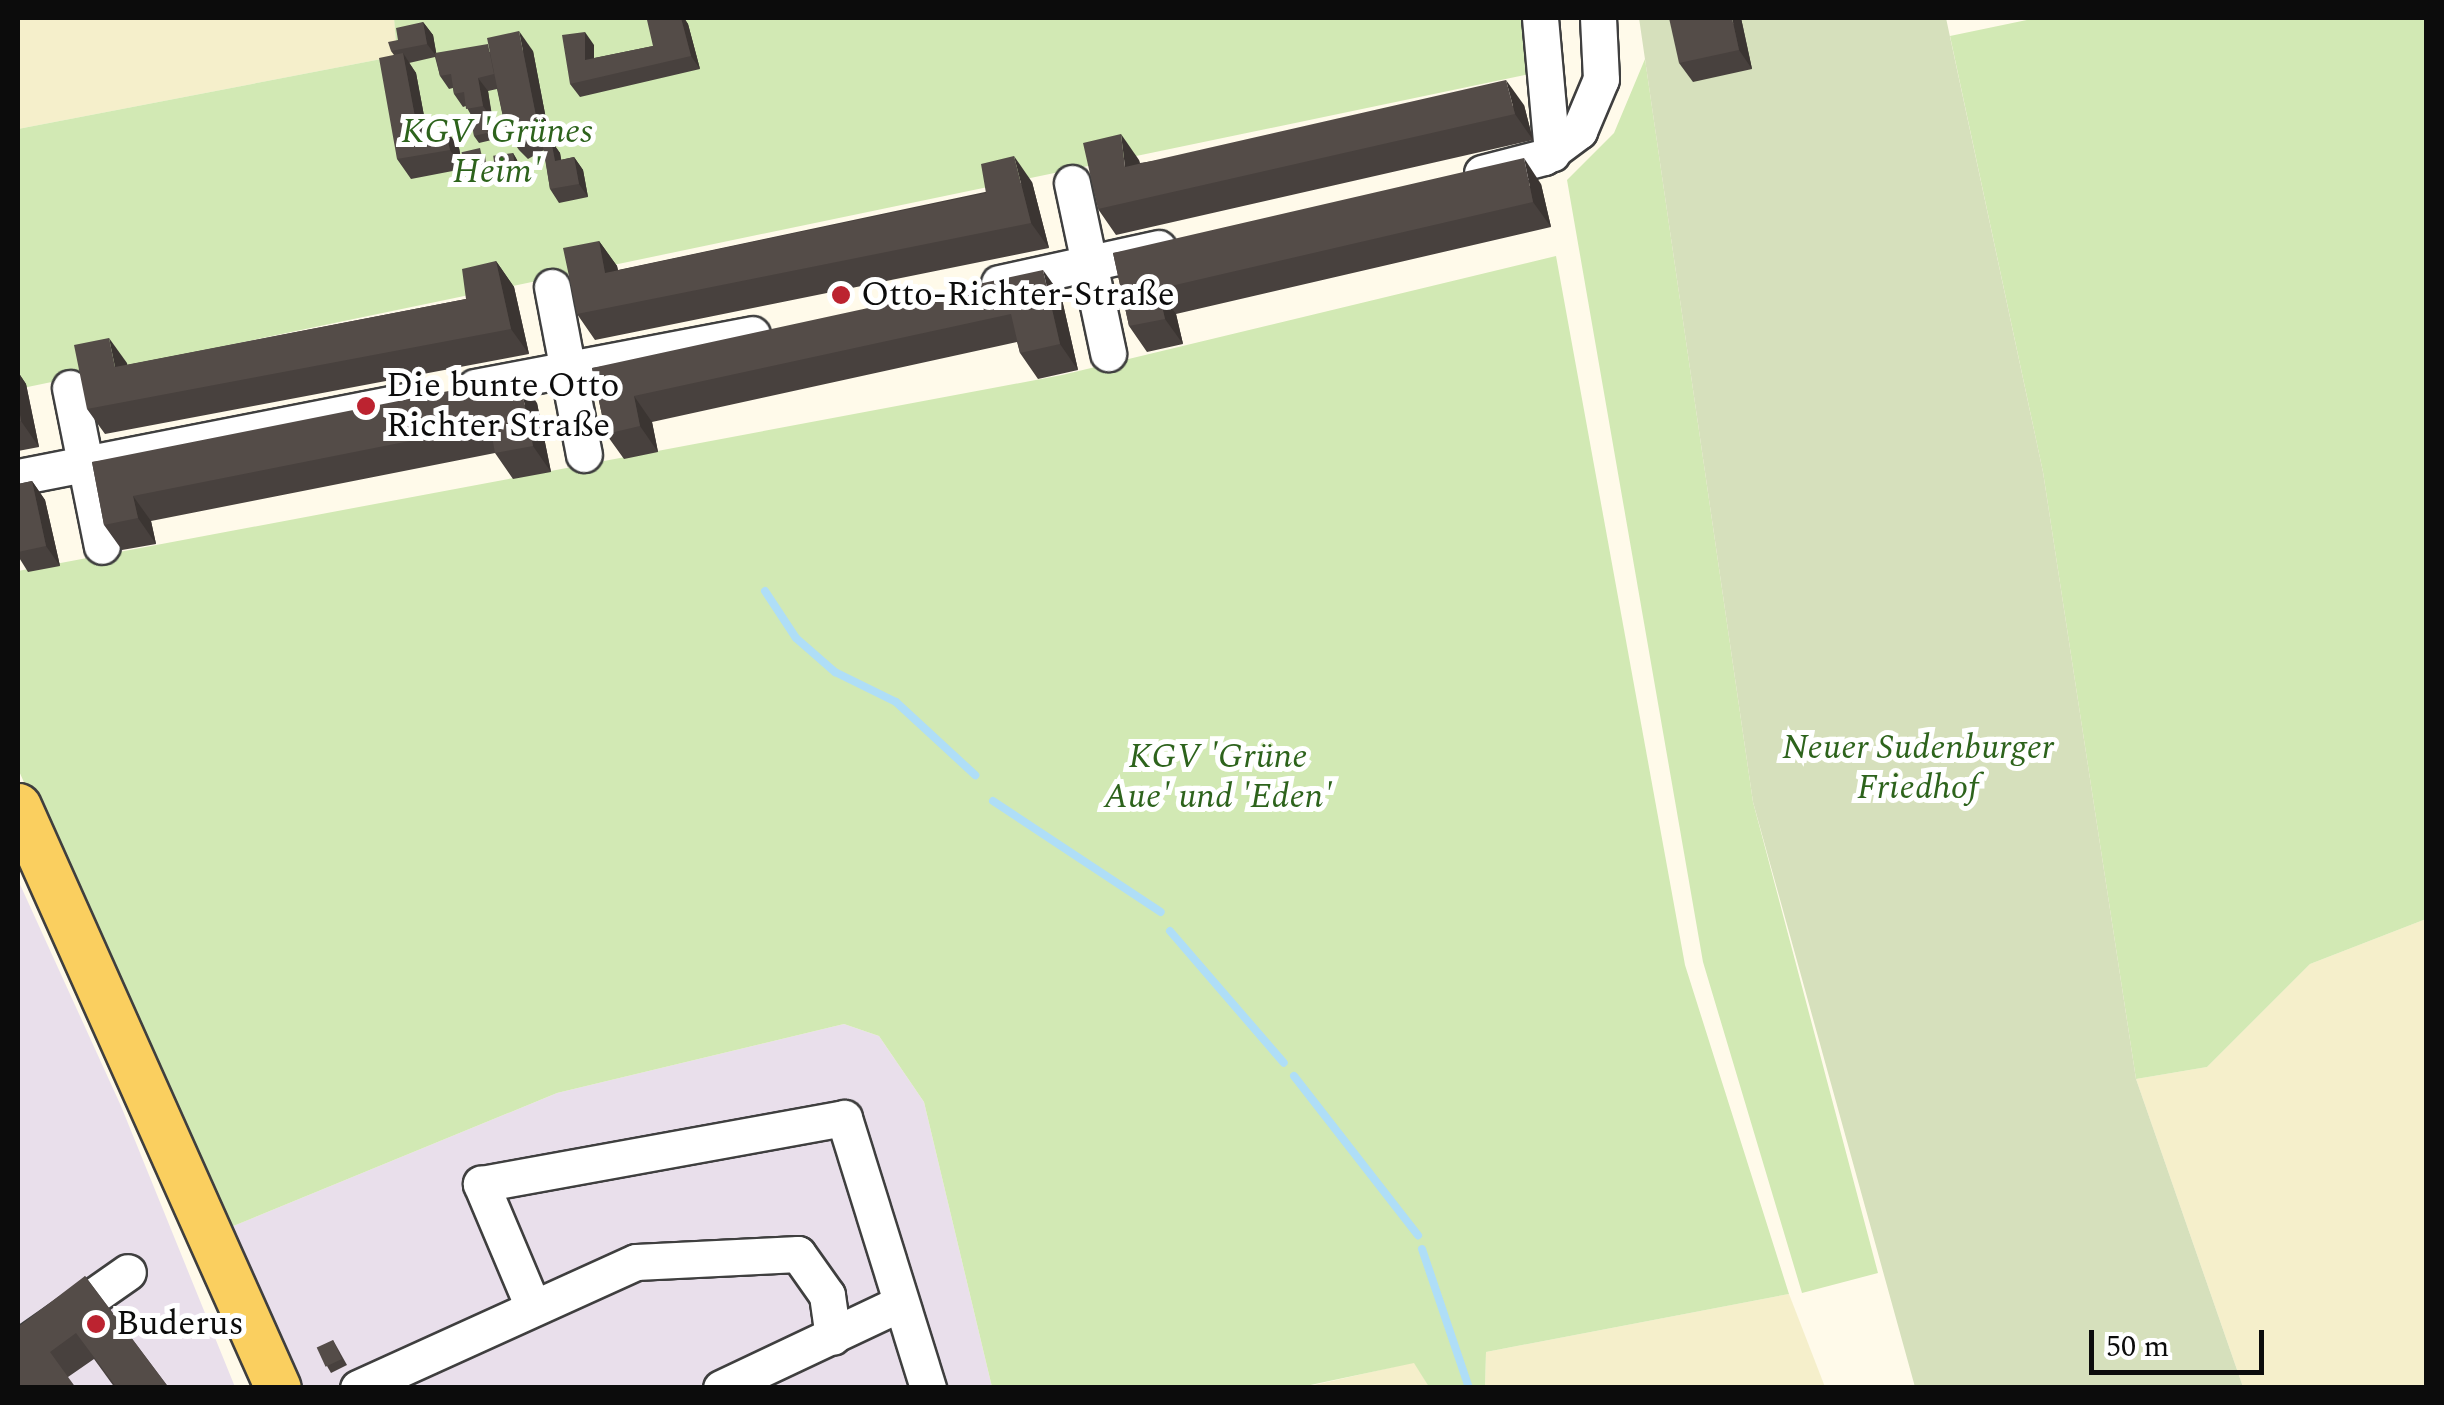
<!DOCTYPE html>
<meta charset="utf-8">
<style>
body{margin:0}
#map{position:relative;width:2444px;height:1405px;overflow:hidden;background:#fffaea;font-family:Spectral,serif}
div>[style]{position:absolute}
.industrial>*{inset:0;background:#e9dfeb}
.farmland>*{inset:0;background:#f5efcb}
.green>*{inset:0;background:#d2e9b4}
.cemetery>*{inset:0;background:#d6e0bc}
.stream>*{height:8px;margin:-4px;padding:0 4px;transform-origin:4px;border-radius:4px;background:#afdef7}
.roads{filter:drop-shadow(2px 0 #3f3f3f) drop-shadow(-2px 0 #3f3f3f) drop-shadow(0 2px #3f3f3f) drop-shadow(0 -2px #3f3f3f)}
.minor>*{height:35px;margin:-17.5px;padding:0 17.5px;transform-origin:17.5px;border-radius:17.5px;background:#fff}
.major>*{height:45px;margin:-22.5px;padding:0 22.5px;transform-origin:22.5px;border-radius:22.5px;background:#facf5f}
.wall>*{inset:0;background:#48413e}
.shaded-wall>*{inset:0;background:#3b3532}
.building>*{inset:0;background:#544c48;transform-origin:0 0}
.dots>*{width:28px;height:28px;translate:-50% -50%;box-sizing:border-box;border:5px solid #fff;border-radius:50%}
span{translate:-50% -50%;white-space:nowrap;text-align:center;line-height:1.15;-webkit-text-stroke:10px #fff;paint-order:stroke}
.park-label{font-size:35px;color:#2d631c;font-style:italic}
.poi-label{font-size:35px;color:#0c0c0c}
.left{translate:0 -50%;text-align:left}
.frame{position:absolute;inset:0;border:20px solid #0c0c0c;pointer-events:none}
.scale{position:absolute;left:2089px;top:1330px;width:175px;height:45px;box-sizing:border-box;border:5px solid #0c0c0c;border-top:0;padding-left:12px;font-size:30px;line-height:35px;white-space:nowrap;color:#0c0c0c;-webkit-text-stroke:8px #fff;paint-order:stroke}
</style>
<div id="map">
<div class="industrial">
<div style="clip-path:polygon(18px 880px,121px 1106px,235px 1387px,18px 1387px)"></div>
<div style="clip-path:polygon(844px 1024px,879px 1036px,924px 1102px,992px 1387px,296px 1387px,226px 1229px,557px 1093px)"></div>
</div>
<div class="farmland">
<div style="clip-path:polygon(18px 18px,394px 18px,397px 56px,18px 129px)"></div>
<div style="clip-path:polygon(2426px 919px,2426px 1387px,2243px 1387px,2136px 1079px,2207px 1067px,2310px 964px)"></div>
<div style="clip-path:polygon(1789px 1294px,1825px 1387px,1485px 1388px,1486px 1352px)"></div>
<div style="clip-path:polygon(1415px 1362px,1429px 1387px,1301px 1388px)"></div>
</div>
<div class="green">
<div style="clip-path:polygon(394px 18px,1524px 18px,1530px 74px,18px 389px,18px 129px,397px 56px)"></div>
<div style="clip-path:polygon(2037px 18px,2426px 18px,2426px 919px,2310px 964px,2207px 1067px,2136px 1079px,2043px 472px,1950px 36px)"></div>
<div style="clip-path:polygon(1645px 59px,1753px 802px,1878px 1273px,1802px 1293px,1703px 962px,1567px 180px,1614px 133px)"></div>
<div style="clip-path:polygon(1556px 256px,1685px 965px,1789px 1294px,1486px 1352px,1485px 1387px,1429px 1387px,1414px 1363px,1301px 1387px,992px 1387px,924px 1102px,879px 1036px,844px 1024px,557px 1093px,226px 1229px,18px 769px,18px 571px,1062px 375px)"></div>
</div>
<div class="cemetery">
<div style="clip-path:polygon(1639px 18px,1946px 18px,2043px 472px,2136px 1079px,2243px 1387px,1915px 1387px,1753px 802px)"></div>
</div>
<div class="stream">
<div style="left:765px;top:591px;width:56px;rotate:56.6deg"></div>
<div style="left:796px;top:638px;width:52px;rotate:41.1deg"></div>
<div style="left:835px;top:672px;width:68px;rotate:26.2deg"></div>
<div style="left:896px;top:702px;width:108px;rotate:42.7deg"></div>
<div style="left:993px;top:801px;width:201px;rotate:33.5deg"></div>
<div style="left:1170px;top:931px;width:174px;rotate:49.2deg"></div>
<div style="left:1294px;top:1076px;width:202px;rotate:52.1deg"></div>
<div style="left:1422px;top:1249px;width:147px;rotate:71.3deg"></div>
</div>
<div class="roads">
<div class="minor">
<div style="left:1540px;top:18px;width:136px;rotate:84.9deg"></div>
<div style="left:1482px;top:173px;width:64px;rotate:-14.5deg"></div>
<div style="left:1544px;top:157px;width:44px;rotate:-36.6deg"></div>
<div style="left:1579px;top:131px;width:56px;rotate:-67.1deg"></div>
<div style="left:1601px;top:79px;width:61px;rotate:-92.8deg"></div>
<div style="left:1072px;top:183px;width:174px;rotate:78deg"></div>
<div style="left:999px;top:283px;width:163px;rotate:-12.4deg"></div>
<div style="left:552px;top:287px;width:170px;rotate:79.2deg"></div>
<div style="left:475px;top:387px;width:282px;rotate:-10.8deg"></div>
<div style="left:70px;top:388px;width:161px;rotate:78.6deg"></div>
<div style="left:18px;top:477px;width:409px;rotate:-11.1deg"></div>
<div style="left:533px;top:1307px;width:134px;rotate:-112.9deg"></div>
<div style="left:481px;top:1184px;width:369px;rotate:-10.3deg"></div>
<div style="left:844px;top:1118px;width:283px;rotate:72.7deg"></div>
<div style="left:18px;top:1349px;width:134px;rotate:-35deg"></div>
<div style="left:358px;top:1388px;width:305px;rotate:-24.4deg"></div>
<div style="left:636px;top:1262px;width:162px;rotate:-2.8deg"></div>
<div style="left:798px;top:1254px;width:50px;rotate:54.7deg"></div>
<div style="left:827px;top:1295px;width:42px;rotate:81.9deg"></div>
<div style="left:721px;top:1388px;width:197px;rotate:-25.3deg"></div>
</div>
<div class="major">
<div style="left:18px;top:806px;width:637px;rotate:65.93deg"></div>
</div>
</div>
<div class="wall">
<div style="clip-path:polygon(656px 18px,684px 18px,688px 24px,700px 69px,580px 97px,570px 84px,594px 45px,594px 58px,653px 46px)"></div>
<div style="clip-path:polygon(1741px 18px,1752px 69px,1693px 82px,1679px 63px)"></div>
<div style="clip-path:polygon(423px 22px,433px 35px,436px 53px,533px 51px,550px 140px,560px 153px,561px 160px,574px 157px,583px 170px,588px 197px,559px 203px,550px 189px,544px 150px,528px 159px,519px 150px,506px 131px,497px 89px,488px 91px,496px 139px,479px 143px,474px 136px,471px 115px,466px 106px,463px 107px,454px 94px,453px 88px,449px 89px,440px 76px,435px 57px,409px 63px,416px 73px,427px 132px,445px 128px,459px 148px,463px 169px,411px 179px,397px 159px,394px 55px,391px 51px,398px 40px)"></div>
<div style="clip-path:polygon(1524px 105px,1533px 140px,1116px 235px,1098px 209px,1139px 160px,1140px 163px)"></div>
<div style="clip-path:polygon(513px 153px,517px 160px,520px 173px,500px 177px,495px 170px)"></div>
<div style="clip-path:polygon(485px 155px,486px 164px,467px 167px,463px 161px)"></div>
<div style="clip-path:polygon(1032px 182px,1049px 248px,595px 340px,577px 314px,599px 241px,617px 266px,618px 270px)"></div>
<div style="clip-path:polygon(1541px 184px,1551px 227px,1176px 314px,1183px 344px,1147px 352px,1129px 326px,1113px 253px)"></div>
<div style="clip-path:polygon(496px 261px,514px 287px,529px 354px,105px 434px,87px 409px,127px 365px,466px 299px)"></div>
<div style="clip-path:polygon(1061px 295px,1078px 370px,1038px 379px,1020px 353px,1017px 342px,652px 422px,658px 452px,624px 459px,606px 434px,592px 368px)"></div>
<div style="clip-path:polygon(18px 372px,26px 384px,39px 447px,18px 451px)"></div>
<div style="clip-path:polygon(537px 403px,551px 472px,513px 479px,495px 453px,151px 521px,156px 544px,122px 550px,104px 525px,92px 462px)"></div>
<div style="clip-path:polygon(32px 481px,45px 500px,60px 566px,28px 572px,18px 556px,18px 484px)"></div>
<div style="clip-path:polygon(85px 1276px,169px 1388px,115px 1388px,94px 1359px,68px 1377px,18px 1388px)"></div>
<div style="clip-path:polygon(333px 1340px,347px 1365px,331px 1373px,327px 1366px)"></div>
</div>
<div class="shaded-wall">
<div style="clip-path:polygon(681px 18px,684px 18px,688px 24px,700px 69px,691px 56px)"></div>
<div style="clip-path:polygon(1732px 18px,1741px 18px,1752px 69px,1739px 50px)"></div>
<div style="clip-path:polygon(423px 22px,433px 35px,437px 57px,427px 44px)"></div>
<div style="clip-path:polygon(519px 31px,533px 51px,551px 145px,538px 126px)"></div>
<div style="clip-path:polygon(585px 32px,594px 45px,594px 74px,585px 60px)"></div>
<div style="clip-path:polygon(403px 53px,416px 73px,431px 153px,418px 133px)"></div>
<div style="clip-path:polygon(478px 78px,488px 91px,492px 119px,483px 106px)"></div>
<div style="clip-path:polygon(1506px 80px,1524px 105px,1533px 140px,1515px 114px)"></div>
<div style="clip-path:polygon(487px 113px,492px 119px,496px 139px,491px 132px)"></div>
<div style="clip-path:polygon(445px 128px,459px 148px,463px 169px,450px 150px)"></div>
<div style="clip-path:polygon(1121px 134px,1139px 160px,1143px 192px,1125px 167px)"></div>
<div style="clip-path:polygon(551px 140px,560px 153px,564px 174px,555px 161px)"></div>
<div style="clip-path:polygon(513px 153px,517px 160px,520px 173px,515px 167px)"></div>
<div style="clip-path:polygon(1014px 156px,1032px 182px,1049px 248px,1031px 223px)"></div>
<div style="clip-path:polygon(574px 157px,583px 170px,588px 197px,579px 184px)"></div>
<div style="clip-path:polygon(1524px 158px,1541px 184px,1551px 227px,1533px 202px)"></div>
<div style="clip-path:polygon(599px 241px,617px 266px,623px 299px,605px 273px)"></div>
<div style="clip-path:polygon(496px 261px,514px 287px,529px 354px,511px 329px)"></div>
<div style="clip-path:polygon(1043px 270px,1061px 295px,1078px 370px,1060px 344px)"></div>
<div style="clip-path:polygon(1158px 289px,1176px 314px,1183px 344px,1165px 319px)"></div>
<div style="clip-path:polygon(109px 338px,127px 363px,133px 393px,115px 367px)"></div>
<div style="clip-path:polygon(18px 372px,26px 384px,39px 447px,21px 421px,18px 403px)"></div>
<div style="clip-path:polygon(519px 377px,537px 403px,551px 472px,533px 446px)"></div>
<div style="clip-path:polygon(634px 396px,652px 422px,658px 452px,640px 426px)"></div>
<div style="clip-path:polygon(32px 481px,45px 500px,60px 566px,46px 546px)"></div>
<div style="clip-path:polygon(133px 496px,151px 521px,156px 544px,138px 518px)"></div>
</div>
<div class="building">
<div style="clip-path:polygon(656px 18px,681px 18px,691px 56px,570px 84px,562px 35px,585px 32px,585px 60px,653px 46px,647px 20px)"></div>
<div style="clip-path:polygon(1669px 18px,1732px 18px,1739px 50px,1679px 63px)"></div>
<div style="clip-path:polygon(423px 22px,427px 44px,391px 51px,388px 42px,398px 40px,396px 28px)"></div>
<div style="clip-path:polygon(519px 31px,538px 126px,514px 140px,506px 131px,487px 38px)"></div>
<div style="clip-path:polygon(488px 44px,494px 74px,478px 78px,483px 106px,466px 109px,464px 92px,454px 94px,451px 74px,440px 76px,435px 53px)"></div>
<div style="clip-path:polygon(403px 53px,418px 133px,445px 128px,450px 150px,397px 159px,379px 58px)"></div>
<div style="clip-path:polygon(1506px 80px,1515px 114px,1098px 209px,1083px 143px,1121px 134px,1125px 167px)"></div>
<div style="clip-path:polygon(487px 113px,491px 132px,474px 136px,471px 115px)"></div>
<div style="clip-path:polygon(551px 140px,555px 161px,574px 157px,579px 184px,550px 189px,542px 141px)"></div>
<div style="left:480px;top:148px;width:9px;height:19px;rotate:77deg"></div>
<div style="left:513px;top:153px;width:14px;height:20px;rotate:82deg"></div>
<div style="clip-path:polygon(1014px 156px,1031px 223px,577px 314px,563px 248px,599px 241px,605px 273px,986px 193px,981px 164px)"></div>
<div style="clip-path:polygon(1524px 158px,1533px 202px,1158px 289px,1165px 319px,1129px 326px,1113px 253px)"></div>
<div style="clip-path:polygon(496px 261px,511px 329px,87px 409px,74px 345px,109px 338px,115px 367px,466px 299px,462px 269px)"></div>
<div style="clip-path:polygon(1043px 270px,1060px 344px,1020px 353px,1011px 314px,634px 396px,640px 426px,606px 434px,592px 368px)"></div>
<div style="clip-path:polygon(519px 377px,533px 446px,495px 453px,490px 425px,133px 496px,138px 518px,104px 525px,92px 462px)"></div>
<div style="clip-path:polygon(18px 403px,21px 421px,18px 422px)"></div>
<div style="clip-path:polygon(32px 481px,46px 546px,18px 552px,18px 484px)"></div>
<div style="clip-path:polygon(85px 1276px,169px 1388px,117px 1388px,76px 1333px,50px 1352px,76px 1388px,18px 1388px,18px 1327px)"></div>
<div style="left:333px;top:1340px;width:21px;height:18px;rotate:65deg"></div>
</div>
<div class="dots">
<div style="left:841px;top:295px;background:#bc2330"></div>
<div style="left:366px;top:406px;background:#bc2330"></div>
<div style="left:96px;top:1324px;background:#bc2330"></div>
</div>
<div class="park-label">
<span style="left:497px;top:152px">KGV 'Grünes<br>Heim'</span>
<span style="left:1918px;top:768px">Neuer Sudenburger<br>Friedhof</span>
<span style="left:1218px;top:777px">KGV 'Grüne<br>Aue' und 'Eden'</span>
</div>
<div class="poi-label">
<span class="left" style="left:861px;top:295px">Otto-Richter-Straße</span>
<span class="left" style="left:386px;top:406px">Die bunte Otto<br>Richter Straße</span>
<span class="left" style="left:116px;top:1324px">Buderus</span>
</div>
<div class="frame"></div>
<div class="scale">50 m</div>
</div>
